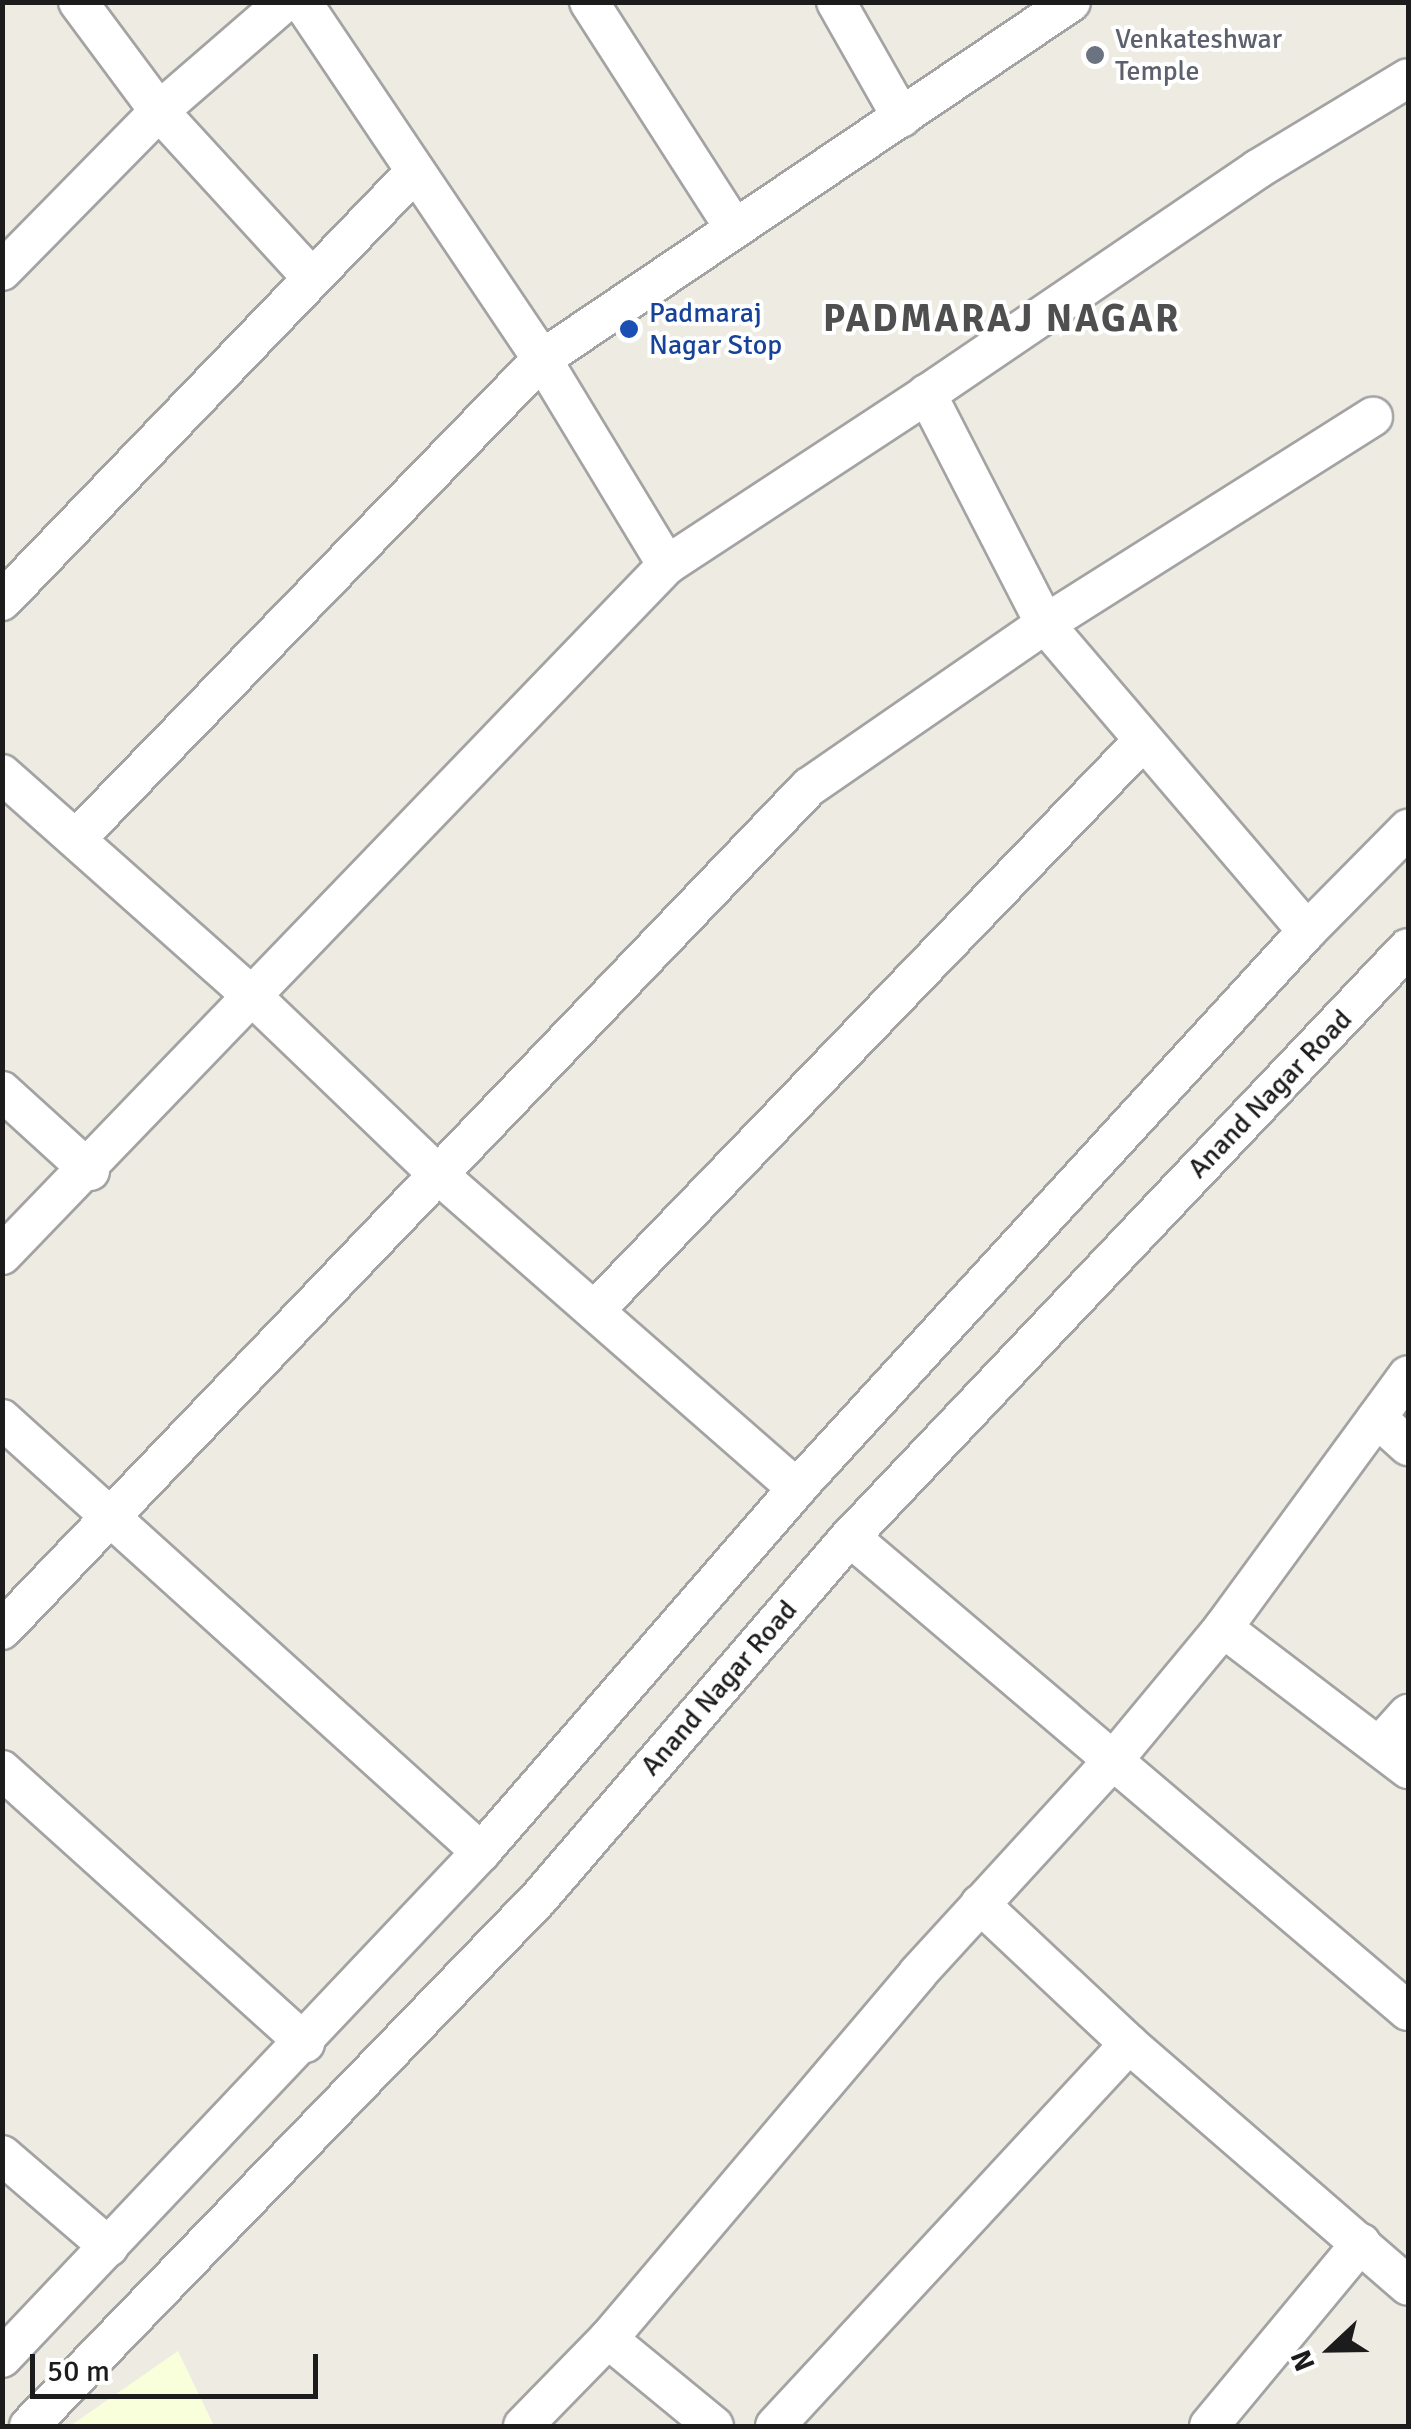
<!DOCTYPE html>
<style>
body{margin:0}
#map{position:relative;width:1411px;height:2429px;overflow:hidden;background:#eeece2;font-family:Signika,sans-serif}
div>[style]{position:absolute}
.education>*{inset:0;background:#f9ffda}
.roads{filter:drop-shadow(2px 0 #a3a3a3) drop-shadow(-2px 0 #a3a3a3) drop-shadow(0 2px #a3a3a3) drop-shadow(0 -2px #a3a3a3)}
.minor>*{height:38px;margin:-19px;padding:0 19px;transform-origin:19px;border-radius:19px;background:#fff}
.dots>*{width:28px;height:28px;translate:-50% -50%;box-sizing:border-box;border:5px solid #fff;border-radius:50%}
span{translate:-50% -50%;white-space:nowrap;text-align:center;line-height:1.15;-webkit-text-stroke:8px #fff;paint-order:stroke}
.worship-label{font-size:28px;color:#5b616d}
.left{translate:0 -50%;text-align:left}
.transit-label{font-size:28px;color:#164399}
.street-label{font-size:28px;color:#1c1c1c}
.district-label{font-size:38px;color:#4f4f4f;font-weight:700;letter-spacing:2.5px}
.frame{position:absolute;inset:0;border:5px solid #1c1c1c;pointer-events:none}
.north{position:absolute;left:1281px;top:2299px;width:100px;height:100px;-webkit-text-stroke:8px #fff;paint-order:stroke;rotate:248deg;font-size:28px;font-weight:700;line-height:40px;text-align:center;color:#1c1c1c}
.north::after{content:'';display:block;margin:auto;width:35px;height:45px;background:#1c1c1c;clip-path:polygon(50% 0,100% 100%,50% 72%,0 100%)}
.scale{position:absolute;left:30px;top:2354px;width:288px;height:45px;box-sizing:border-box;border:5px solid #1c1c1c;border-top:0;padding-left:12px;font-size:30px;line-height:35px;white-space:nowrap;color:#1c1c1c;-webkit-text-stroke:8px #fff;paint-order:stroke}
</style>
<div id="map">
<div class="education">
<div style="clip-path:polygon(178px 2351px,214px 2426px,70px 2426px)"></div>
</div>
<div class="roads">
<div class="minor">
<div style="left:78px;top:2px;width:136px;rotate:53.4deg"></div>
<div style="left:159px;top:111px;width:225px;rotate:47.5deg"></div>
<div style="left:302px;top:2px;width:430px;rotate:56.1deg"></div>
<div style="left:542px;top:359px;width:241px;rotate:58.8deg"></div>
<div style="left:589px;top:2px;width:266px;rotate:57.3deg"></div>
<div style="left:836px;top:2px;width:133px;rotate:60.4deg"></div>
<div style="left:2px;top:271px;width:224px;rotate:-45.5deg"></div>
<div style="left:159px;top:111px;width:167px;rotate:-40.9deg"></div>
<div style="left:2px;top:601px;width:591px;rotate:-46.1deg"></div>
<div style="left:2px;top:774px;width:333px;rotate:41.6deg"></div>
<div style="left:251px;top:995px;width:262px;rotate:43.8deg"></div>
<div style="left:440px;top:1176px;width:474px;rotate:41.2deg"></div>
<div style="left:76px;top:839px;width:669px;rotate:-45.85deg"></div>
<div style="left:542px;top:359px;width:638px;rotate:-34.01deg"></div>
<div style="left:1307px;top:931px;width:404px;rotate:-130.5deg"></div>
<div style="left:1045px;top:624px;width:259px;rotate:-117.2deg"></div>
<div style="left:927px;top:394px;width:400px;rotate:-34.2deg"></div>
<div style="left:1258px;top:169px;width:175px;rotate:-31.2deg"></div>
<div style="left:2px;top:1091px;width:119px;rotate:42.3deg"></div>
<div style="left:2px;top:1255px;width:958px;rotate:-46.06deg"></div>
<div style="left:667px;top:565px;width:311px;rotate:-33.3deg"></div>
<div style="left:597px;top:1308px;width:783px;rotate:-46.09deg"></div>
<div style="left:1377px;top:1418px;width:42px;rotate:42.1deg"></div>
<div style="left:2px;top:1419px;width:646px;rotate:42.11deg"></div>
<div style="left:850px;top:1537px;width:732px;rotate:40.35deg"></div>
<div style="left:1223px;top:1628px;width:233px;rotate:37.3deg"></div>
<div style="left:2px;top:1630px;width:1167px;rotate:-46.25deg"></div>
<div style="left:809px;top:787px;width:287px;rotate:-34.6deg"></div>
<div style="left:1045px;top:624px;width:388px;rotate:-32.3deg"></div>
<div style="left:1380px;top:1745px;width:42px;rotate:-47.9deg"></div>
<div style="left:2px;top:1770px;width:408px;rotate:42deg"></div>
<div style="left:980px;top:1904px;width:204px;rotate:43.2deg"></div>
<div style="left:1129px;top:2044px;width:369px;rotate:40.9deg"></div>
<div style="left:2px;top:2155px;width:141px;rotate:40.7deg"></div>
<div style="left:608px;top:2339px;width:137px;rotate:39.4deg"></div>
<div style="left:2px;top:2358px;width:697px;rotate:-46.57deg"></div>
<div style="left:481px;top:1852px;width:482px;rotate:-49deg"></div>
<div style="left:797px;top:1488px;width:755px;rotate:-47.52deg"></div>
<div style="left:1307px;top:931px;width:144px;rotate:-45.3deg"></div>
<div style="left:29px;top:2426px;width:736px;rotate:-45.99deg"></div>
<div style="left:540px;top:1897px;width:475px;rotate:-49.3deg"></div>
<div style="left:850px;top:1537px;width:811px;rotate:-46.55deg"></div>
<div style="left:523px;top:2426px;width:122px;rotate:-45.7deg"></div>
<div style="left:608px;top:2339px;width:480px;rotate:-49.7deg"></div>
<div style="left:918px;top:1973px;width:293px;rotate:-47.5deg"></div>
<div style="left:1116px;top:1757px;width:168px;rotate:-50.3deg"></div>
<div style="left:1223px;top:1628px;width:313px;rotate:-53.8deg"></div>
<div style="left:775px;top:2426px;width:521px;rotate:-47.18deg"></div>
<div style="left:1209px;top:2426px;width:238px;rotate:-50.3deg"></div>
</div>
</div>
<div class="dots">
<div style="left:1095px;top:55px;background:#6b7280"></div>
<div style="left:629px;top:329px;background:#1a4fb4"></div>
</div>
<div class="worship-label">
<span class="left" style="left:1115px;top:55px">Venkateshwar<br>Temple</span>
</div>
<div class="transit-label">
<span class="left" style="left:649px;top:329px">Padmaraj<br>Nagar Stop</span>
</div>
<div class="street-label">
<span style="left:1270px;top:1094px;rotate:-46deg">Anand Nagar Road</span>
<span style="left:719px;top:1688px;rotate:-49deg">Anand Nagar Road</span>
</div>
<div class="district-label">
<span style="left:1002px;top:319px">PADMARAJ NAGAR</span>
</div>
<div class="frame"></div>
<div class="north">N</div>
<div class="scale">50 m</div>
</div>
